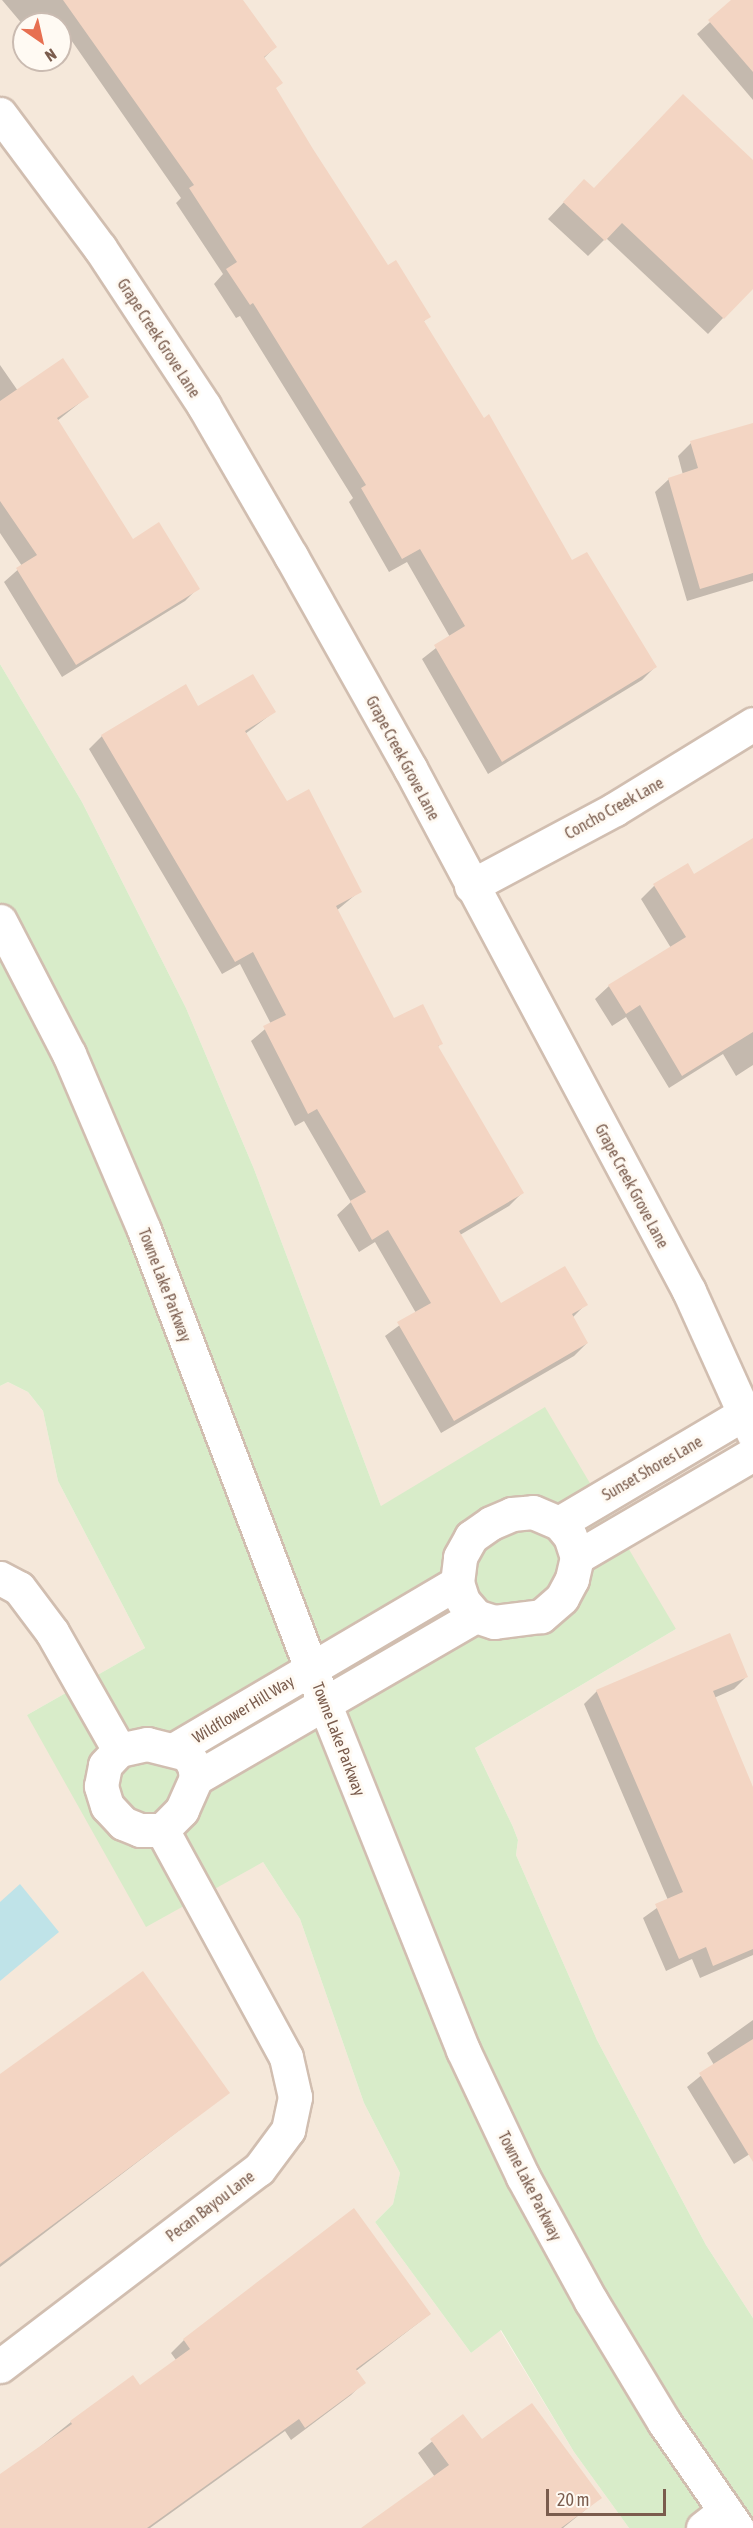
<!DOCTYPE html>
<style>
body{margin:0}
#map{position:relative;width:753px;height:2528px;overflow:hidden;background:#fdf6ec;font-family:"Asap Condensed",sans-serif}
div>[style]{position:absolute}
.residential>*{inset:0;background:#f5e8da}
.green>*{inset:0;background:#d8ecc9}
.water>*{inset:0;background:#bfe3e8}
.shadow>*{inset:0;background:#0003}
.building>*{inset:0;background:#f3d5c3}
.roads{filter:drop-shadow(2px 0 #d1beb0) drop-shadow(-2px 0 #d1beb0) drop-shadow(0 2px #d1beb0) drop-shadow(0 -2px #d1beb0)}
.street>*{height:33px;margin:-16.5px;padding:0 16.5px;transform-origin:16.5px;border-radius:16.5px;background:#fff}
.secondary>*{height:33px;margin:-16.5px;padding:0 16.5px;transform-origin:16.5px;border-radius:16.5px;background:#fff}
span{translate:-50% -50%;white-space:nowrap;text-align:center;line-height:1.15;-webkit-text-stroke:6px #fffaf3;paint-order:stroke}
.street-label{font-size:16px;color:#7a5c4d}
.north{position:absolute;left:12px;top:12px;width:60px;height:60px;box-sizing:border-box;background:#fffaf3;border:2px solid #cabbb1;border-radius:50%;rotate:146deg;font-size:16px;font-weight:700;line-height:24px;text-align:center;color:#7a5c4d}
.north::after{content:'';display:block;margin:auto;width:21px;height:27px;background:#e76f51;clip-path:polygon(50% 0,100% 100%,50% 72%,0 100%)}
.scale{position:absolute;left:546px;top:2489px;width:120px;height:27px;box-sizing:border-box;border:3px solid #7a5c4d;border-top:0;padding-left:8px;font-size:18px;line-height:21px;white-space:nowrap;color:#7a5c4d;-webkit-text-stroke:4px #fffaf3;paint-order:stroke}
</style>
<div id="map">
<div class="residential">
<div style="clip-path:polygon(evenodd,0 0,753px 0,753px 2318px,706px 2245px,597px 2040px,516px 1855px,518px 1840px,513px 1827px,475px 1748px,676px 1629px,381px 1506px,254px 1169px,186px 1008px,82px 802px,0 664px,0 0,24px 24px,60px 24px,60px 60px,24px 60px,24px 24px)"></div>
<div style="clip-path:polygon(8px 1382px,28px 1392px,43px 1411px,58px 1481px,145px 1648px,27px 1715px,263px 1862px,300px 1919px,364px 2103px,400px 2173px,393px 2204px,375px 2222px,471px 2353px,500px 2330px,574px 2452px,629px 2528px,0 2528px,0 1386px)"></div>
</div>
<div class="green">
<div style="clip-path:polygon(0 664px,82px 802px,186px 1008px,254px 1169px,381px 1506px,545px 1407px,676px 1629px,475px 1748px,513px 1827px,518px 1840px,516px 1855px,597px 2040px,706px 2245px,753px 2318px,753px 2528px,629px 2528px,574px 2452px,501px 2330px,471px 2353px,375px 2222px,393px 2204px,400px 2173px,364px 2103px,300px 1919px,263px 1862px,146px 1927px,27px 1715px,145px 1648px,58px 1481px,43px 1411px,28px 1392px,8px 1382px,0 1386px)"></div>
</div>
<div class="water">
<div style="clip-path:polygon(20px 1884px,59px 1932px,0 1981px,0 1902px)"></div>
</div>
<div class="shadow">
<div style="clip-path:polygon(2px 0,242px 0,275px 47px,263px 59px,275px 88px,312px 150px,387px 267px,429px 316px,423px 322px,572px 563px,655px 667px,642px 680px,488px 774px,422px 659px,450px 637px,407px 562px,389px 572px,349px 502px,353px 498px,240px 316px,236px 318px,214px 284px,223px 274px,176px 203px,181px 198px,60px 24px,24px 26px)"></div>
<div style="clip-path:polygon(734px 0,753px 0,753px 100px,697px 34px)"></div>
<div style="clip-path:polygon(753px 162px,753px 286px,708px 334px,606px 238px,588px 256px,548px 219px,584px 181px,593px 190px)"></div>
<div style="clip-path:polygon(0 365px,18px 391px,87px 397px,57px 421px,132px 541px,198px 588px,185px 601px,62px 677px,4px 582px,22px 566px,0 533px)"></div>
<div style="clip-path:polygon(753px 424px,753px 581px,687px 601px,655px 492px,669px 479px,683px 475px,678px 456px,691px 443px)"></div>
<div style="clip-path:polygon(198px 708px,274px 712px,245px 734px,287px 803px,360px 891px,336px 911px,394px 1020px,441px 1043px,437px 1048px,522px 1193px,509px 1206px,460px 1235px,500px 1305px,586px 1304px,572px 1318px,587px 1343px,574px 1356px,441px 1433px,385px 1336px,416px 1313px,375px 1242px,359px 1252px,337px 1215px,351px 1202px,304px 1121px,295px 1126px,251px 1041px,271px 1024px,240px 964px,222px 974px,89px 749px,102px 736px)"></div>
<div style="clip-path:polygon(753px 840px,753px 1065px,736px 1076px,723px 1054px,669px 1088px,626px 1017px,612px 1026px,595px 999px,609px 986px,671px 948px,641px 899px,654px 886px,687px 865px,694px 876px)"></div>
<div style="clip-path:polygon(747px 1676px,734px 1689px,714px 1698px,753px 1814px,753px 1955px,700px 1978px,692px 1959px,666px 1971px,643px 1918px,668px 1900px,584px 1704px,597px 1691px)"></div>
<div style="clip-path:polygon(753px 2020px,753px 2152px,734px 2164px,687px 2087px,714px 2065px,707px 2053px)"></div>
<div style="clip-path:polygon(0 2076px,228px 2093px,0 2267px)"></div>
<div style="clip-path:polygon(430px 2314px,356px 2371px,364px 2382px,351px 2395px,291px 2440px,285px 2431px,150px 2528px,0 2528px,0 2479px,71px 2422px,140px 2387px,176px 2360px,171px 2353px,184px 2340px)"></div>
<div style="clip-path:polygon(463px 2416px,482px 2441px,600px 2498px,563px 2528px,363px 2528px,435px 2477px,418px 2453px)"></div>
</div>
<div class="building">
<div style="clip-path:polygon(63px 0,243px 0,277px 47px,264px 57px,283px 83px,276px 88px,313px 149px,388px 265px,396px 260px,431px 317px,424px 321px,484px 418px,489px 414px,572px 560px,587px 552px,657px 667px,502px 762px,434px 645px,465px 626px,420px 549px,402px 559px,361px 488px,366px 485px,253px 303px,250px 305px,226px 269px,237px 262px,189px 188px,194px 185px)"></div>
<div style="clip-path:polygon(731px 0,753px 0,753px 72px,708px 20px)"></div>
<div style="clip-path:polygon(683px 94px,753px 160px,753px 289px,724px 319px,622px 223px,605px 241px,563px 202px,584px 179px,594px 188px)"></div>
<div style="clip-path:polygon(63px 358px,89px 397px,57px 418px,133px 539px,159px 522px,200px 589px,76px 665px,16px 568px,37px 555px,0 501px,0 401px)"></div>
<div style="clip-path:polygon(753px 423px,753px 573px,700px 589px,668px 478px,698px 468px,690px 441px)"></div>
<div style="clip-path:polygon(253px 674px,276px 712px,245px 731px,287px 801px,309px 789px,362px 892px,336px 906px,394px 1018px,423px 1004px,443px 1044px,438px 1046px,524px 1193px,459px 1231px,501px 1303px,565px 1266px,588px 1305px,572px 1314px,588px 1343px,454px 1421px,397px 1322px,431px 1303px,388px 1230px,372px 1240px,350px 1201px,366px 1192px,317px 1109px,308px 1114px,263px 1026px,286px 1015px,253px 952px,235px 962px,101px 735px,186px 684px,198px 706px)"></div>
<div style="clip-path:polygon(753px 838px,753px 1032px,682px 1076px,640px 1005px,626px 1014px,608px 985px,686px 937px,653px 884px,688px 863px,694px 874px)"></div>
<div style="clip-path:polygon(730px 1633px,748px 1677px,713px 1691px,753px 1787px,753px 1949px,713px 1966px,706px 1947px,679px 1959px,655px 1904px,683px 1892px,596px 1690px)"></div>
<div style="clip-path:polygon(143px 1971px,230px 2093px,0 2264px,0 2074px)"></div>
<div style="clip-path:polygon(753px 2039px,753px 2162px,699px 2073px)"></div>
<div style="clip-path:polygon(354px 2208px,431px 2314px,356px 2369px,366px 2383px,305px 2428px,299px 2419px,147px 2528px,0 2528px,0 2474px,72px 2424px,70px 2421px,133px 2375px,140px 2385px,190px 2349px,183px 2339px)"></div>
<div style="clip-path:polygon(532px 2403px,602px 2498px,561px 2528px,361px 2528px,449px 2465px,430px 2439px,463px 2414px,482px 2439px)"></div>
</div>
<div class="roads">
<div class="street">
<div style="left:0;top:114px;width:167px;rotate:53.3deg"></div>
<div style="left:100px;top:248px;width:189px;rotate:56.6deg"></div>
<div style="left:204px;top:406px;width:173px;rotate:59.9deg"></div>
<div style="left:291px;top:556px;width:243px;rotate:60.7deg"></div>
<div style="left:410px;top:768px;width:593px;rotate:61.92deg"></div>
<div style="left:689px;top:1291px;width:156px;rotate:65.7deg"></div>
<div style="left:471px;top:886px;width:163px;rotate:-28.1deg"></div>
<div style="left:615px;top:809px;width:162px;rotate:-31.6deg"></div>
<div style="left:533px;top:1512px;width:28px;rotate:23deg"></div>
<div style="left:559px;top:1523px;width:17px;rotate:50deg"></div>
<div style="left:570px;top:1536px;width:22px;rotate:72deg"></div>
<div style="left:577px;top:1557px;width:23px;rotate:103deg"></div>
<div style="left:572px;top:1579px;width:21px;rotate:118deg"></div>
<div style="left:562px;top:1598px;width:28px;rotate:139deg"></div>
<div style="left:541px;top:1616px;width:47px;rotate:172.7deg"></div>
<div style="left:494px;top:1622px;width:19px;rotate:-162deg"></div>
<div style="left:476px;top:1616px;width:20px;rotate:-131deg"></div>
<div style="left:463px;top:1601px;width:19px;rotate:-108deg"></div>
<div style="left:457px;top:1583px;width:26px;rotate:-83deg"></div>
<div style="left:460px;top:1557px;width:23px;rotate:-61deg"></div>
<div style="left:471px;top:1537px;width:24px;rotate:-35deg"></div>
<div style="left:491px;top:1523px;width:23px;rotate:-23deg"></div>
<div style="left:512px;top:1514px;width:21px;rotate:-5deg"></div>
<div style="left:559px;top:1523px;width:216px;rotate:-30.6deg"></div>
<div style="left:577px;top:1557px;width:204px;rotate:-30.3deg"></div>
<div style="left:0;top:1578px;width:21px;rotate:28deg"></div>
<div style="left:19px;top:1588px;width:55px;rotate:53.1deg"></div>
<div style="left:52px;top:1632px;width:136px;rotate:60.4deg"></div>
<div style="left:147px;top:1744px;width:41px;rotate:14deg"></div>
<div style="left:187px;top:1754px;width:13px;rotate:58deg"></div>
<div style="left:194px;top:1765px;width:13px;rotate:81deg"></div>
<div style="left:196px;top:1778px;width:35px;rotate:114deg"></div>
<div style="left:182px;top:1810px;width:28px;rotate:135deg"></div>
<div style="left:162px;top:1830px;width:22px;rotate:180deg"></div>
<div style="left:140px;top:1830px;width:18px;rotate:-158deg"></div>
<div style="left:123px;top:1823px;width:23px;rotate:-133deg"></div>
<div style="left:107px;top:1806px;width:21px;rotate:-107deg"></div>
<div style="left:101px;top:1786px;width:21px;rotate:-79deg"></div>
<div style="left:105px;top:1765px;width:21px;rotate:-47deg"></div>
<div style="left:119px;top:1750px;width:29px;rotate:-12deg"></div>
<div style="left:175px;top:1749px;width:327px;rotate:-30.5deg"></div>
<div style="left:196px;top:1778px;width:323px;rotate:-30.1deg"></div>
<div style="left:0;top:2366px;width:325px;rotate:-37.3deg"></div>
<div style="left:259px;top:2169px;width:49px;rotate:-53.4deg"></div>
<div style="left:288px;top:2130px;width:34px;rotate:-78deg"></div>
<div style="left:295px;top:2097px;width:41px;rotate:-102.7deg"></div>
<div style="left:286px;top:2057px;width:259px;rotate:-118.6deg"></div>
<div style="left:703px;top:2528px;width:28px;rotate:-38deg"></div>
</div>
<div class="secondary">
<div style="left:0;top:921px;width:150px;rotate:62.6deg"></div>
<div style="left:69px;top:1054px;width:191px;rotate:66.9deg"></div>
<div style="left:144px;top:1230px;width:508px;rotate:69.14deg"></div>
<div style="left:325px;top:1705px;width:372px;rotate:68.2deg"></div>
<div style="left:463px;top:2050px;width:140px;rotate:64.7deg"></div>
<div style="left:523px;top:2177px;width:141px;rotate:61.3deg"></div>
<div style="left:591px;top:2301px;width:141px;rotate:58.9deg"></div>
<div style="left:664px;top:2422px;width:129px;rotate:55.4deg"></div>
</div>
</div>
<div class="street-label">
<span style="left:159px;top:338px;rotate:57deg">Grape Creek Grove Lane</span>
<span style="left:403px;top:758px;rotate:62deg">Grape Creek Grove Lane</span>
<span style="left:614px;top:808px;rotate:-29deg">Concho Creek Lane</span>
<span style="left:632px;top:1186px;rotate:62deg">Grape Creek Grove Lane</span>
<span style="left:165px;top:1285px;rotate:69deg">Towne Lake Parkway</span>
<span style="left:652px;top:1468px;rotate:-30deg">Sunset Shores Lane</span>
<span style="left:243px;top:1709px;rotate:-31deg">Wildflower Hill Way</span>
<span style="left:339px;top:1739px;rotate:69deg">Towne Lake Parkway</span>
<span style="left:530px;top:2186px;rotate:63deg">Towne Lake Parkway</span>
<span style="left:210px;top:2206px;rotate:-37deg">Pecan Bayou Lane</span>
</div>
<div class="north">N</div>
<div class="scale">20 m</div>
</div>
